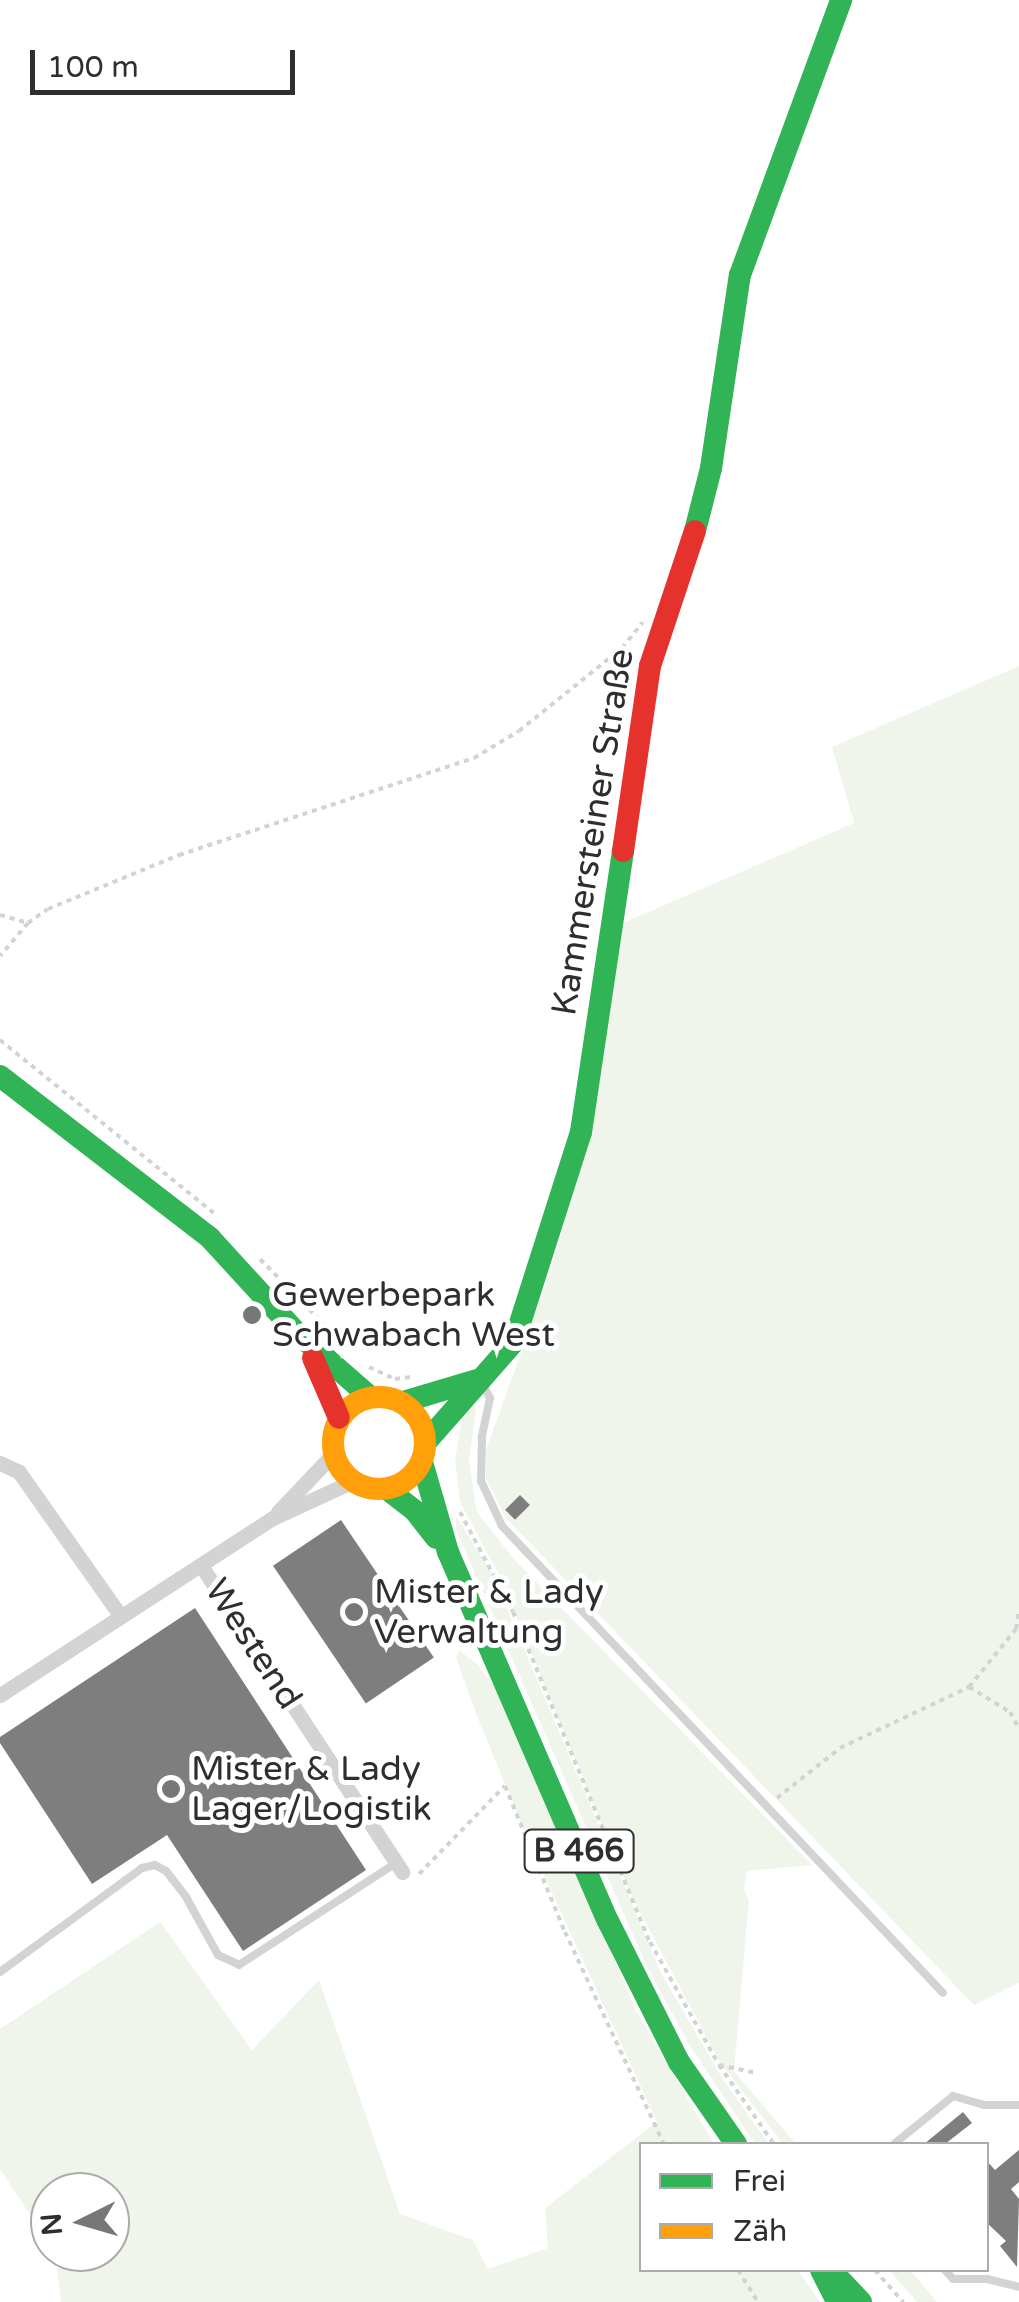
<!DOCTYPE html>
<meta charset="utf-8">
<style>
body{margin:0}
#map{position:relative;width:1019px;height:2302px;overflow:hidden;background:#fff;font-family:"Varela Round",sans-serif}
div>[style]{position:absolute}
.green>*{inset:0;background:#f0f5eb}
.building>*{inset:0;background:#7e7e7e;transform-origin:0 0}
.path>*{height:4px;margin-top:-2px;transform-origin:0;background:repeating-linear-gradient(90deg,#d3d3d3 0 5px,transparent 0 10px)}
.lane>*{height:8px;margin:-4px;padding:0 4px;transform-origin:4px;border-radius:4px;background:#d3d3d3}
.street>*{height:15px;margin:-7.5px;padding:0 7.5px;transform-origin:7.5px;border-radius:7.5px;background:#d3d3d3}
.fast>*{height:22px;margin:-11px;padding:0 11px;transform-origin:11px;border-radius:11px;background:#30b455}
.slow>*{height:22px;margin:-11px;padding:0 11px;transform-origin:11px;border-radius:11px;background:#ff9f0a}
.slow>.ring{margin:-11px;padding:0;box-sizing:content-box;background:none;border:22px solid #ff9f0a;border-radius:50%}
.jam>*{height:22px;margin:-11px;padding:0 11px;transform-origin:11px;border-radius:11px;background:#e5322d}
.dots>*{width:28px;height:28px;translate:-50% -50%;box-sizing:border-box;border:5px solid #fff;border-radius:50%}
span{translate:-50% -50%;white-space:nowrap;text-align:center;line-height:1.15;-webkit-text-stroke:10px #fff;paint-order:stroke}
.shield-label span{padding:2px 8px;background:#fff;border:2px solid;border-radius:8px;-webkit-text-stroke-width:0}
.shield-label{font-size:32px;color:#2e2e2e;font-weight:700}
.street-label{font-size:35px;color:#2e2e2e}
.poi-label{font-size:35px;color:#2e2e2e}
.left{translate:0 -50%;text-align:left}
.legend{position:absolute;left:639px;top:2142px;width:350px;height:130px;box-sizing:border-box;background:#fff;border:2px solid #ababab;margin:0;padding:12px 18px;list-style:none;font-size:30px;color:#2e2e2e}
.legend li{display:flex;align-items:center;gap:20px;height:50px}
.legend b{width:50px;border:2px solid #ababab}
.north{position:absolute;left:30px;top:2172px;width:100px;height:100px;box-sizing:border-box;background:#fff;border:2px solid #ababab;border-radius:50%;rotate:265deg;font-size:28px;font-weight:700;line-height:40px;text-align:center;color:#2e2e2e}
.north::after{content:'';display:block;margin:auto;width:35px;height:45px;background:#777;clip-path:polygon(50% 0,100% 100%,50% 72%,0 100%)}
.scale{position:absolute;left:30px;top:50px;width:265px;height:45px;box-sizing:border-box;border:5px solid #2e2e2e;border-top:0;padding-left:12px;font-size:30px;line-height:35px;white-space:nowrap;color:#2e2e2e;-webkit-text-stroke:8px #fff;paint-order:stroke}
</style>
<div id="map">
<div class="green">
<div style="clip-path:polygon(1019px 666px,1019px 1983px,974px 2005px,505px 1517px,486px 1478px,486px 1450px,553px 1264px,574px 1186px,623px 923px,854px 823px,832px 747px)"></div>
<div style="clip-path:polygon(472px 1404px,476px 1410px,469px 1461px,477px 1512px,513px 1558px,812px 1865px,747px 1871px,744px 1889px,749px 1900px,734px 2071px,796px 2144px,783px 2144px,719px 2061px,631px 1895px,500px 1577px,460px 1502px,455px 1461px,463px 1411px)"></div>
<div style="clip-path:polygon(456px 1516px,492px 1573px,662px 1975px,724px 2081px,769px 2144px,756px 2144px,749px 2135px,689px 2044px,648px 1969px,456px 1530px)"></div>
<div style="clip-path:polygon(459px 1650px,477px 1664px,499px 1693px,636px 2010px,714px 2144px,642px 2144px,642px 2270px,798px 2270px,820px 2302px,61px 2302px,55px 2252px,110px 2252px,110px 2192px,50px 2192px,50px 2245px,0 2169px,0 2029px,160px 1922px,252px 2050px,319px 1980px,400px 2214px,473px 2240px,488px 2269px,548px 2248px,545px 2208px,657px 2122px,530px 1845px,477px 1716px,456px 1658px)"></div>
<div style="clip-path:polygon(889px 2270px,910px 2270px,937px 2302px,917px 2302px)"></div>
</div>
<div class="building">
<div style="left:520px;top:1495px;width:14px;height:21px;rotate:45deg"></div>
<div style="left:341px;top:1520px;width:166px;height:82px;rotate:56deg"></div>
<div style="clip-path:polygon(195px 1608px,366px 1870px,243px 1951px,167px 1835px,92px 1884px,0 1743px,0 1737px)"></div>
<div style="clip-path:polygon(963px 2112px,972px 2123px,945px 2144px,924px 2144px)"></div>
<div style="clip-path:polygon(1019px 2150px,1019px 2182px,1011px 2189px,1019px 2199px,1017px 2267px,1000px 2246px,1006px 2241px,986px 2222px,986px 2160px,995px 2170px)"></div>
</div>
<div class="path">
<div style="left:0;top:915px;width:29px;rotate:16deg"></div>
<div style="left:28px;top:923px;width:43px;rotate:130.3deg"></div>
<div style="left:28px;top:923px;width:24px;rotate:-35deg"></div>
<div style="left:48px;top:909px;width:142px;rotate:-22.4deg"></div>
<div style="left:179px;top:855px;width:311px;rotate:-18.2deg"></div>
<div style="left:474px;top:758px;width:52px;rotate:-31deg"></div>
<div style="left:519px;top:731px;width:132px;rotate:-38.9deg"></div>
<div style="left:622px;top:648px;width:33px;rotate:-51deg"></div>
<div style="left:0;top:1040px;width:275px;rotate:39deg"></div>
<div style="left:260px;top:1259px;width:110px;rotate:45.7deg"></div>
<div style="left:369px;top:1367px;width:29px;rotate:25deg"></div>
<div style="left:395px;top:1379px;width:17px;rotate:-7deg"></div>
<div style="left:460px;top:1512px;width:113px;rotate:62.1deg"></div>
<div style="left:513px;top:1612px;width:357px;rotate:67.5deg"></div>
<div style="left:650px;top:1942px;width:141px;rotate:60.7deg"></div>
<div style="left:719px;top:2065px;width:96px;rotate:55.2deg"></div>
<div style="left:969px;top:1687px;width:48px;rotate:31.4deg"></div>
<div style="left:1010px;top:1712px;width:18px;rotate:61deg"></div>
<div style="left:777px;top:1798px;width:80px;rotate:-38.4deg"></div>
<div style="left:840px;top:1748px;width:143px;rotate:-25.3deg"></div>
<div style="left:969px;top:1687px;width:75px;rotate:-51deg"></div>
<div style="left:1016px;top:1629px;width:18px;rotate:-81deg"></div>
<div style="left:419px;top:1874px;width:123px;rotate:-45.7deg"></div>
<div style="left:505px;top:1786px;width:158px;rotate:67.7deg"></div>
<div style="left:565px;top:1932px;width:234px;rotate:65deg"></div>
<div style="left:719px;top:2065px;width:35px;rotate:12deg"></div>
<div style="left:738px;top:2270px;width:38px;rotate:58deg"></div>
<div style="left:875px;top:2270px;width:43px;rotate:48.8deg"></div>
</div>
<div class="lane">
<div style="left:482px;top:1383px;width:17px;rotate:62deg"></div>
<div style="left:490px;top:1398px;width:40px;rotate:102deg"></div>
<div style="left:482px;top:1437px;width:44px;rotate:91.3deg"></div>
<div style="left:481px;top:1481px;width:50px;rotate:65deg"></div>
<div style="left:502px;top:1526px;width:642px;rotate:46.64deg"></div>
<div style="left:0;top:1972px;width:176px;rotate:-36.2deg"></div>
<div style="left:142px;top:1868px;width:13px;rotate:-13deg"></div>
<div style="left:155px;top:1865px;width:13px;rotate:29deg"></div>
<div style="left:166px;top:1871px;width:33px;rotate:52deg"></div>
<div style="left:186px;top:1897px;width:66px;rotate:61.1deg"></div>
<div style="left:218px;top:1955px;width:23px;rotate:25deg"></div>
<div style="left:239px;top:1965px;width:187px;rotate:-33deg"></div>
<div style="left:894px;top:2144px;width:76px;rotate:-39.1deg"></div>
<div style="left:953px;top:2096px;width:33px;rotate:16deg"></div>
<div style="left:985px;top:2105px;width:34px"></div>
<div style="left:945px;top:2270px;width:12px;rotate:48deg"></div>
<div style="left:953px;top:2279px;width:34px"></div>
<div style="left:987px;top:2279px;width:33px;rotate:14deg"></div>
</div>
<div class="street">
<div style="left:0;top:1463px;width:21px;rotate:25deg"></div>
<div style="left:19px;top:1472px;width:175px;rotate:54.8deg"></div>
<div style="left:278px;top:1512px;width:81px;rotate:-46.5deg"></div>
<div style="left:202px;top:1567px;width:365px;rotate:56.7deg"></div>
<div style="left:0;top:1695px;width:325px;rotate:-33deg"></div>
<div style="left:273px;top:1518px;width:88px;rotate:-24.8deg"></div>
</div>
<div class="fast">
<div style="left:695px;top:531px;width:65px;rotate:-75.7deg"></div>
<div style="left:711px;top:468px;width:195px;rotate:-81.5deg"></div>
<div style="left:740px;top:275px;width:293px;rotate:-69.8deg"></div>
<div style="left:0;top:1076px;width:265px;rotate:37.6deg"></div>
<div style="left:210px;top:1238px;width:129px;rotate:47.5deg"></div>
<div style="left:297px;top:1333px;width:97px;rotate:41.2deg"></div>
<div style="left:403px;top:1402px;width:77px;rotate:-16.6deg"></div>
<div style="left:426px;top:1442px;width:133px;rotate:-48.7deg"></div>
<div style="left:514px;top:1342px;width:220px;rotate:-72.3deg"></div>
<div style="left:581px;top:1132px;width:284px;rotate:-81.5deg"></div>
<div style="left:422px;top:1462px;width:94px;rotate:73.9deg"></div>
<div style="left:448px;top:1552px;width:402px;rotate:66.6deg"></div>
<div style="left:608px;top:1921px;width:158px;rotate:63.3deg"></div>
<div style="left:679px;top:2062px;width:100px;rotate:55.2deg"></div>
<div style="left:387px;top:1489px;width:36px;rotate:38deg"></div>
<div style="left:415px;top:1511px;width:34px;rotate:52deg"></div>
<div style="left:821px;top:2270px;width:36px;rotate:63deg"></div>
<div style="left:831px;top:2270px;width:44px;rotate:46.8deg"></div>
</div>
<div class="slow">
<div class="ring" style="left:333px;top:1397px;width:70px;height:70px"></div>
</div>
<div class="jam">
<div style="left:623px;top:851px;width:187px;rotate:-81.7deg"></div>
<div style="left:650px;top:666px;width:142px;rotate:-71.6deg"></div>
<div style="left:313px;top:1358px;width:65px;rotate:66.6deg"></div>
</div>
<div class="dots">
<div style="left:252px;top:1315px;background:#777"></div>
<div style="left:354px;top:1612px;background:#777"></div>
<div style="left:171px;top:1789px;background:#777"></div>
</div>
<div class="shield-label">
<span style="left:579px;top:1851px">B 466</span>
</div>
<div class="street-label">
<span style="left:593px;top:832px;rotate:-81deg">Kammersteiner Straße</span>
<span style="left:253px;top:1644px;rotate:57deg">Westend</span>
</div>
<div class="poi-label">
<span class="left" style="left:272px;top:1315px">Gewerbepark<br>Schwabach West</span>
<span class="left" style="left:374px;top:1612px">Mister &amp; Lady<br>Verwaltung</span>
<span class="left" style="left:191px;top:1789px">Mister &amp; Lady<br>Lager/Logistik</span>
</div>
<ul class="legend">
<li><b style="height:12px;background:#30b455"></b>Frei</li>
<li><b style="height:12px;background:#ff9f0a"></b>Zäh</li>
</ul>
<div class="north">N</div>
<div class="scale">100 m</div>
</div>
